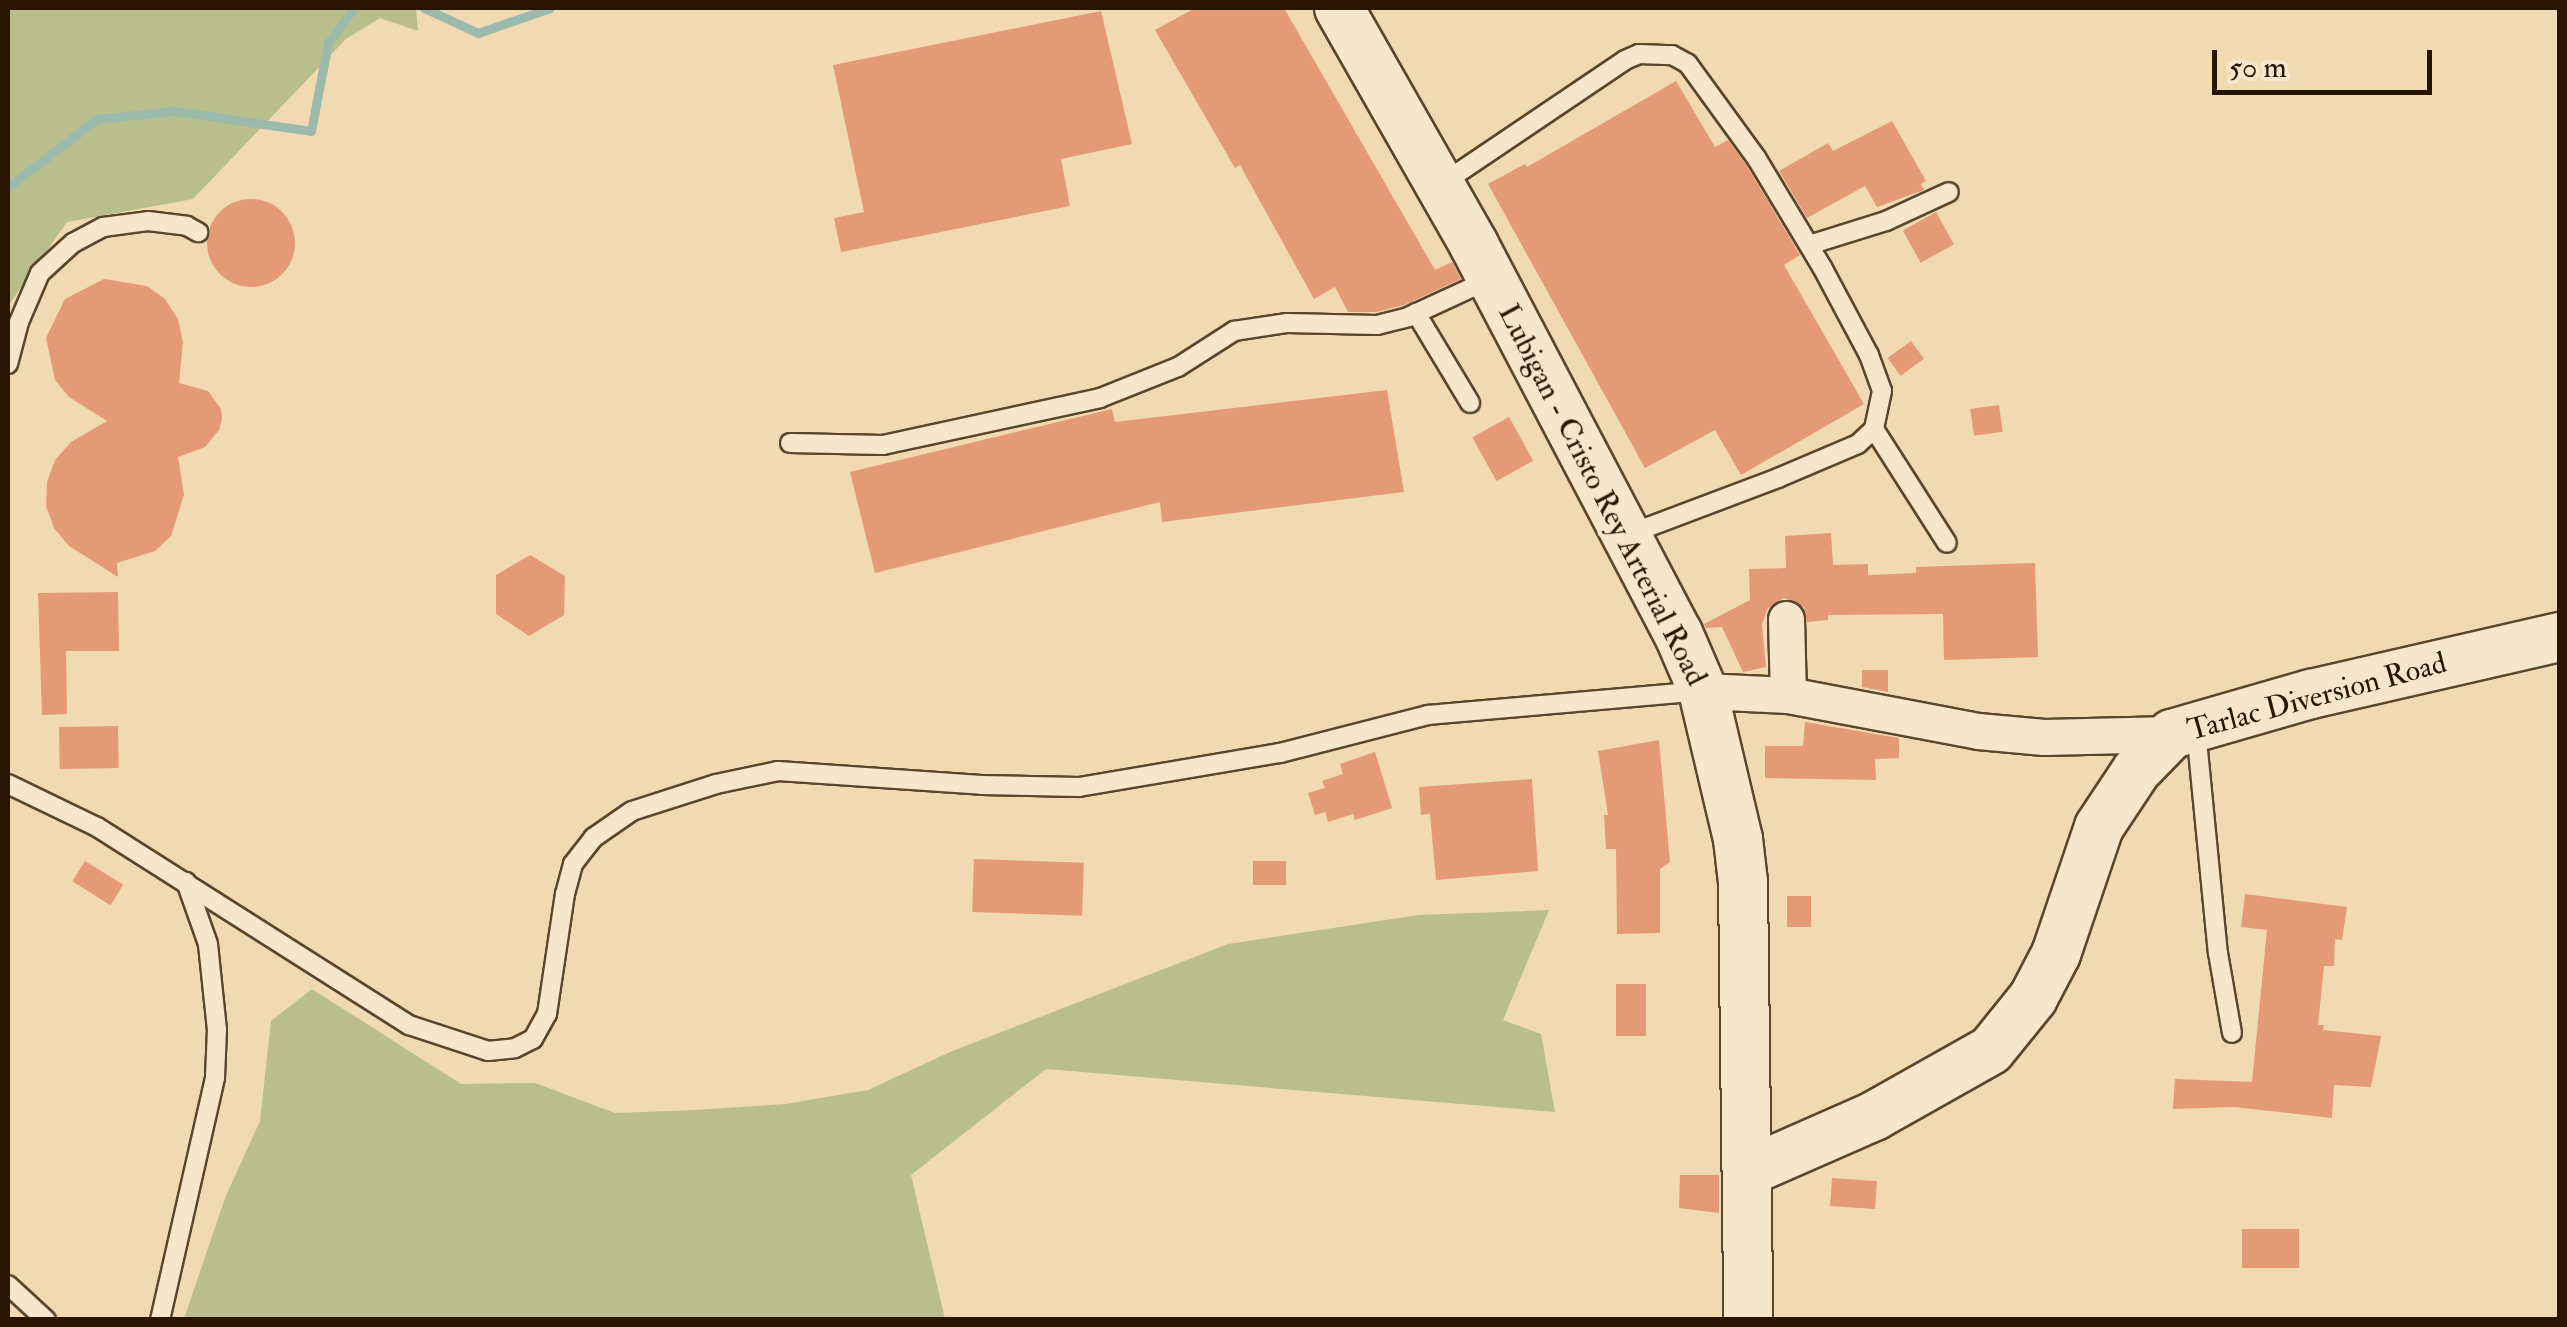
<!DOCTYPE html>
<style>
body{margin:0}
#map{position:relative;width:2567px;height:1327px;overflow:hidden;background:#f1d9b1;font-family:"IM FELL Double Pica",serif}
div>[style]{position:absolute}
.green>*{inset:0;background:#b9bf8c}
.stream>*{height:9px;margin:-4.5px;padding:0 4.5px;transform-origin:4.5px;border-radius:4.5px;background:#9bbaac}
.building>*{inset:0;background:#e49a75;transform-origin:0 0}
.round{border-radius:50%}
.roads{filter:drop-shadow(2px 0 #5a462d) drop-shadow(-2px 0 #5a462d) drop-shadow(0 2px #5a462d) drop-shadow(0 -2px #5a462d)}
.service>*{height:18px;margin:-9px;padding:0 9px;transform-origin:9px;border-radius:9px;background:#f6e6cc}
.minor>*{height:35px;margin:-17.5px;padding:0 17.5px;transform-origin:17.5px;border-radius:17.5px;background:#f6e6cc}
.secondary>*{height:48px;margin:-24px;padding:0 24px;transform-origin:24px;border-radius:24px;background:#f6e6cc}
span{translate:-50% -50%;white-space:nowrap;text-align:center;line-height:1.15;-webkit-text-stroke:8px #f6e6cc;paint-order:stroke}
.street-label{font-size:30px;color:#271501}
.frame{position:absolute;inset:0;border:10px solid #271501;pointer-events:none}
.scale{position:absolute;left:2212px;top:50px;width:220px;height:45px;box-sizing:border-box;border:5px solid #271501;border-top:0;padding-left:12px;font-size:30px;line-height:35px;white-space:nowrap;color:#271501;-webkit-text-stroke:8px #f6e6cc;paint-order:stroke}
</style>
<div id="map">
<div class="green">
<div style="clip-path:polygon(8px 8px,416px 8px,418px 31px,380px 18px,346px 39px,193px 199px,67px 222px,8px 306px)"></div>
<div style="clip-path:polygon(1549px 910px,1503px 1020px,1541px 1034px,1555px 1112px,1046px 1069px,911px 1175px,945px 1319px,184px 1319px,225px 1198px,260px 1121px,271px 1021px,312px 989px,461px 1084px,535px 1083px,615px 1113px,695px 1110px,786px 1104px,868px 1090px,950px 1052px,1228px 944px,1419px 915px)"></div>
</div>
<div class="stream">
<div style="left:424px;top:8px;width:60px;rotate:24.8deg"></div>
<div style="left:478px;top:33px;width:76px;rotate:-19.1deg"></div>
<div style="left:8px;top:187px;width:112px;rotate:-37.4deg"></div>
<div style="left:97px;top:119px;width:77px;rotate:-5.9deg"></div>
<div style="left:174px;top:111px;width:138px;rotate:8.3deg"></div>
<div style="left:311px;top:131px;width:90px;rotate:-79.1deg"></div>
<div style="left:328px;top:43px;width:44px;rotate:-53.4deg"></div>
</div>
<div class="building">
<div style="clip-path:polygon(1195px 8px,1284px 8px,1435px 270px,1452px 262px,1461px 279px,1404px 305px,1376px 312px,1348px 312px,1335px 287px,1314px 299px,1240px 165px,1235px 168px,1155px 30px)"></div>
<div style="clip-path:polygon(1101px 11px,1132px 144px,1061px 159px,1070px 206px,841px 252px,834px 218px,864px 212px,833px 65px)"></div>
<div style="clip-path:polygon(1676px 81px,1715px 147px,1728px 140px,1747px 166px,1800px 255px,1784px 265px,1864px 404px,1741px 475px,1715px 430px,1645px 468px,1488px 184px,1525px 164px,1527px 167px)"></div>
<div style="clip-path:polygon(1892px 121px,1926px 181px,1921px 184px,1924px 190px,1877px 207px,1865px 186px,1807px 218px,1779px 171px,1828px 143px,1833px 151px)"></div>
<div class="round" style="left:207px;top:199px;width:88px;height:88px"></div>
<div style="left:1936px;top:212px;width:37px;height:38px;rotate:61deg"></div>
<div style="clip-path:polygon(104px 279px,147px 286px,165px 299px,178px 319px,183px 342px,179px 383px,208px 391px,221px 409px,222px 419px,219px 430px,205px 447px,178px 457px,184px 495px,171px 536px,155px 551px,117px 563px,118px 577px,69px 546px,54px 528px,46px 506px,47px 482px,55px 460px,71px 442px,107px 421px,69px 397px,55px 380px,46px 338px,65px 299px)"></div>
<div style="left:1911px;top:341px;width:22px;height:29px;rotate:54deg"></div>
<div style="clip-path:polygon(1387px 390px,1404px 492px,1162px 522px,1160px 502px,875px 573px,850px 472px,1112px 409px,1115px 422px)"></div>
<div style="left:1999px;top:405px;width:27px;height:29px;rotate:82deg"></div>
<div style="left:1509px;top:417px;width:50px;height:42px;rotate:61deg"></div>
<div style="clip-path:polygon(1831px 533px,1833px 565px,1868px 564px,1868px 575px,1916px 573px,1916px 567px,2035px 563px,2038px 657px,1944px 660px,1943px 614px,1828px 615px,1828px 620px,1807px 622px,1804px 607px,1784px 598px,1768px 608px,1762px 624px,1766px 667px,1743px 672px,1722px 627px,1706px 628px,1704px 624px,1750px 600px,1749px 569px,1786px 568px,1785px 536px)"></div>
<div style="clip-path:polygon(530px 555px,565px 576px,564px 615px,529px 636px,496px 614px,496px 575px)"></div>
<div style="clip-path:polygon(118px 592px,119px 651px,66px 651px,67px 714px,42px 715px,38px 593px)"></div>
<div style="clip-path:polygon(1862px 670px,1888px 670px,1888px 692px,1862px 687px)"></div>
<div style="clip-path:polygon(1805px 722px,1899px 738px,1899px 758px,1875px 759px,1876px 780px,1765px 778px,1765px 746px,1803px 746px)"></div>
<div style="left:118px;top:726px;width:42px;height:59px;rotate:89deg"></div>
<div style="clip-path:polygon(1659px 740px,1670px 862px,1660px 869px,1660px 933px,1617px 934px,1616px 849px,1606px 849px,1604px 815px,1608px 815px,1598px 751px)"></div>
<div style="clip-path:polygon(1375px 752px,1392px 808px,1355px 820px,1353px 814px,1328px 822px,1325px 812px,1315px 815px,1308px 793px,1325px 788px,1322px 781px,1343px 774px,1340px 764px)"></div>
<div style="clip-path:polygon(1532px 779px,1538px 871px,1436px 880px,1430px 814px,1421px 815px,1419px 787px)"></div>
<div style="left:974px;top:859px;width:110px;height:53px;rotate:2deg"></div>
<div style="left:85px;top:861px;width:45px;height:24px;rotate:32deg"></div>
<div style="left:1253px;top:861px;width:33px;height:24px"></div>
<div style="clip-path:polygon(2245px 894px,2347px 907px,2342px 940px,2335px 939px,2334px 966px,2324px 966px,2318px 1025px,2324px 1025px,2323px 1030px,2381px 1036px,2371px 1087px,2334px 1085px,2332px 1118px,2234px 1107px,2173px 1109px,2175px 1079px,2252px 1082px,2267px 930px,2241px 927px)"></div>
<div style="left:1787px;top:896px;width:24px;height:31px"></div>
<div style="left:1616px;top:984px;width:30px;height:52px"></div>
<div style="clip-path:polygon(1680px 1175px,1719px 1175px,1719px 1213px,1679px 1208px)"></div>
<div style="left:1832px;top:1178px;width:45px;height:28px;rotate:4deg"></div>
<div style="left:2242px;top:1229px;width:57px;height:39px"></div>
</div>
<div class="roads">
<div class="service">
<div style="left:1440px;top:185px;width:223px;rotate:-34deg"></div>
<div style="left:1625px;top:60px;width:15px;rotate:-23deg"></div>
<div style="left:1639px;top:54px;width:33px;rotate:2deg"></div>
<div style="left:1672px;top:55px;width:18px;rotate:29deg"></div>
<div style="left:1688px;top:64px;width:117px;rotate:54deg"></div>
<div style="left:1757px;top:159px;width:126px;rotate:59deg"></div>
<div style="left:1822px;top:267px;width:100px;rotate:61.9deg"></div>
<div style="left:1869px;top:355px;width:38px;rotate:70deg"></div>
<div style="left:1882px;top:391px;width:39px;rotate:102deg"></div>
<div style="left:1874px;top:429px;width:22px;rotate:137deg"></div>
<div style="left:1858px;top:444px;width:87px;rotate:157deg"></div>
<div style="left:1778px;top:478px;width:158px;rotate:159.3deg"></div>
<div style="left:1809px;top:245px;width:81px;rotate:-17.3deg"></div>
<div style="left:1886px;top:221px;width:69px;rotate:-24.7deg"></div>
<div style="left:1416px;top:313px;width:105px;rotate:59deg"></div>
<div style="left:8px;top:364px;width:43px;rotate:-75.3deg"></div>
<div style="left:19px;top:322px;width:53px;rotate:-66.8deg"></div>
<div style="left:40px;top:273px;width:45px;rotate:-42.3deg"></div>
<div style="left:73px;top:243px;width:34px;rotate:-28deg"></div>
<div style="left:103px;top:227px;width:45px;rotate:-7.6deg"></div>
<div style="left:148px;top:221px;width:39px;rotate:7deg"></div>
<div style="left:187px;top:226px;width:13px;rotate:29deg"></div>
<div style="left:1874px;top:429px;width:135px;rotate:57.4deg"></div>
<div style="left:790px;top:443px;width:93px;rotate:1.2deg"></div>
<div style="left:883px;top:445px;width:222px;rotate:-12.2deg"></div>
<div style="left:1100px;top:398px;width:84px;rotate:-21.7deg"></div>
<div style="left:1178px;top:367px;width:67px;rotate:-32.7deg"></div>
<div style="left:1234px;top:331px;width:54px;rotate:-8.6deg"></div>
<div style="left:1287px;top:323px;width:90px;rotate:1.3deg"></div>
<div style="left:1377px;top:325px;width:32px;rotate:-14deg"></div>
<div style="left:1408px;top:317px;width:88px;rotate:-24.8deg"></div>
<div style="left:2196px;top:730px;width:224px;rotate:84.4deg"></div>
<div style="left:2218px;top:953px;width:81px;rotate:80.1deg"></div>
<div style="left:8px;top:784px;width:99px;rotate:25.8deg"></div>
<div style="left:97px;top:827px;width:370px;rotate:32.4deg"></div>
<div style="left:409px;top:1025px;width:83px;rotate:18.2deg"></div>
<div style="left:488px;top:1051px;width:27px;rotate:-6deg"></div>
<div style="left:515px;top:1048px;width:20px;rotate:-27deg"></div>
<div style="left:533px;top:1039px;width:29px;rotate:-61deg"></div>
<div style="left:547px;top:1014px;width:121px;rotate:-81.5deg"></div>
<div style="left:565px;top:894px;width:31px;rotate:-75deg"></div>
<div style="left:573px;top:864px;width:33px;rotate:-52deg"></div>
<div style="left:593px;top:838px;width:47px;rotate:-34.7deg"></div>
<div style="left:632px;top:811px;width:88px;rotate:-17.8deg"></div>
<div style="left:716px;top:784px;width:63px;rotate:-11.8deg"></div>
<div style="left:778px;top:771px;width:204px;rotate:3.9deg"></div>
<div style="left:982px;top:785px;width:97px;rotate:1.2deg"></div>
<div style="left:1079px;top:787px;width:204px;rotate:-9.6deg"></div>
<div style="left:1280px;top:753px;width:153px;rotate:-14.4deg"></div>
<div style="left:1428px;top:715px;width:275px;rotate:-5deg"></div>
<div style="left:8px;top:1285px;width:52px;rotate:42.6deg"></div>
<div style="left:160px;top:1320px;width:249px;rotate:-77.2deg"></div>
<div style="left:215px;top:1077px;width:47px;rotate:-87.6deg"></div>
<div style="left:217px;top:1030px;width:86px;rotate:-96deg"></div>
<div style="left:208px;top:944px;width:66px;rotate:-109.5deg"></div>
</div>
<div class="minor">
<div style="left:1786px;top:619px;width:76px;rotate:88.5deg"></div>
<div style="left:1703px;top:691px;width:85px;rotate:2.7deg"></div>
<div style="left:1788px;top:695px;width:193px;rotate:10.7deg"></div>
<div style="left:1978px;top:731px;width:66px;rotate:5.2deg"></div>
<div style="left:2044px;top:737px;width:128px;rotate:-1.3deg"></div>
</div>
<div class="secondary">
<div style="left:1339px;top:8px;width:273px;rotate:60.3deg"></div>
<div style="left:1474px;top:245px;width:438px;rotate:62.3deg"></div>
<div style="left:1678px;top:633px;width:63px;rotate:66.7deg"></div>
<div style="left:1703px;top:691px;width:152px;rotate:76.7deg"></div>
<div style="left:1738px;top:839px;width:43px;rotate:83.4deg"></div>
<div style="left:1743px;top:882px;width:438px;rotate:89.3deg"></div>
<div style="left:1749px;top:1171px;width:137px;rotate:-23.7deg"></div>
<div style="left:1874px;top:1116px;width:134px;rotate:-29.4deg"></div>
<div style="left:1991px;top:1050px;width:67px;rotate:-51.1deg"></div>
<div style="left:2033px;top:998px;width:50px;rotate:-62.4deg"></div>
<div style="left:2056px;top:954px;width:134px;rotate:-71.3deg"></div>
<div style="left:2099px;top:827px;width:67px;rotate:-56.5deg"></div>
<div style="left:2136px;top:771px;width:52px;rotate:-45.8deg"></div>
<div style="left:2172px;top:734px;width:145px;rotate:-16.1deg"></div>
<div style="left:2311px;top:694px;width:255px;rotate:-12.9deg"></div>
</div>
</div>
<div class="street-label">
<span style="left:1602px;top:495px;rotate:63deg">Lubigan - Cristo Rey Arterial Road</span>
<span style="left:2317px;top:697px;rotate:-15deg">Tarlac Diversion Road</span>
</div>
<div class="frame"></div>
<div class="scale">50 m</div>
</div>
